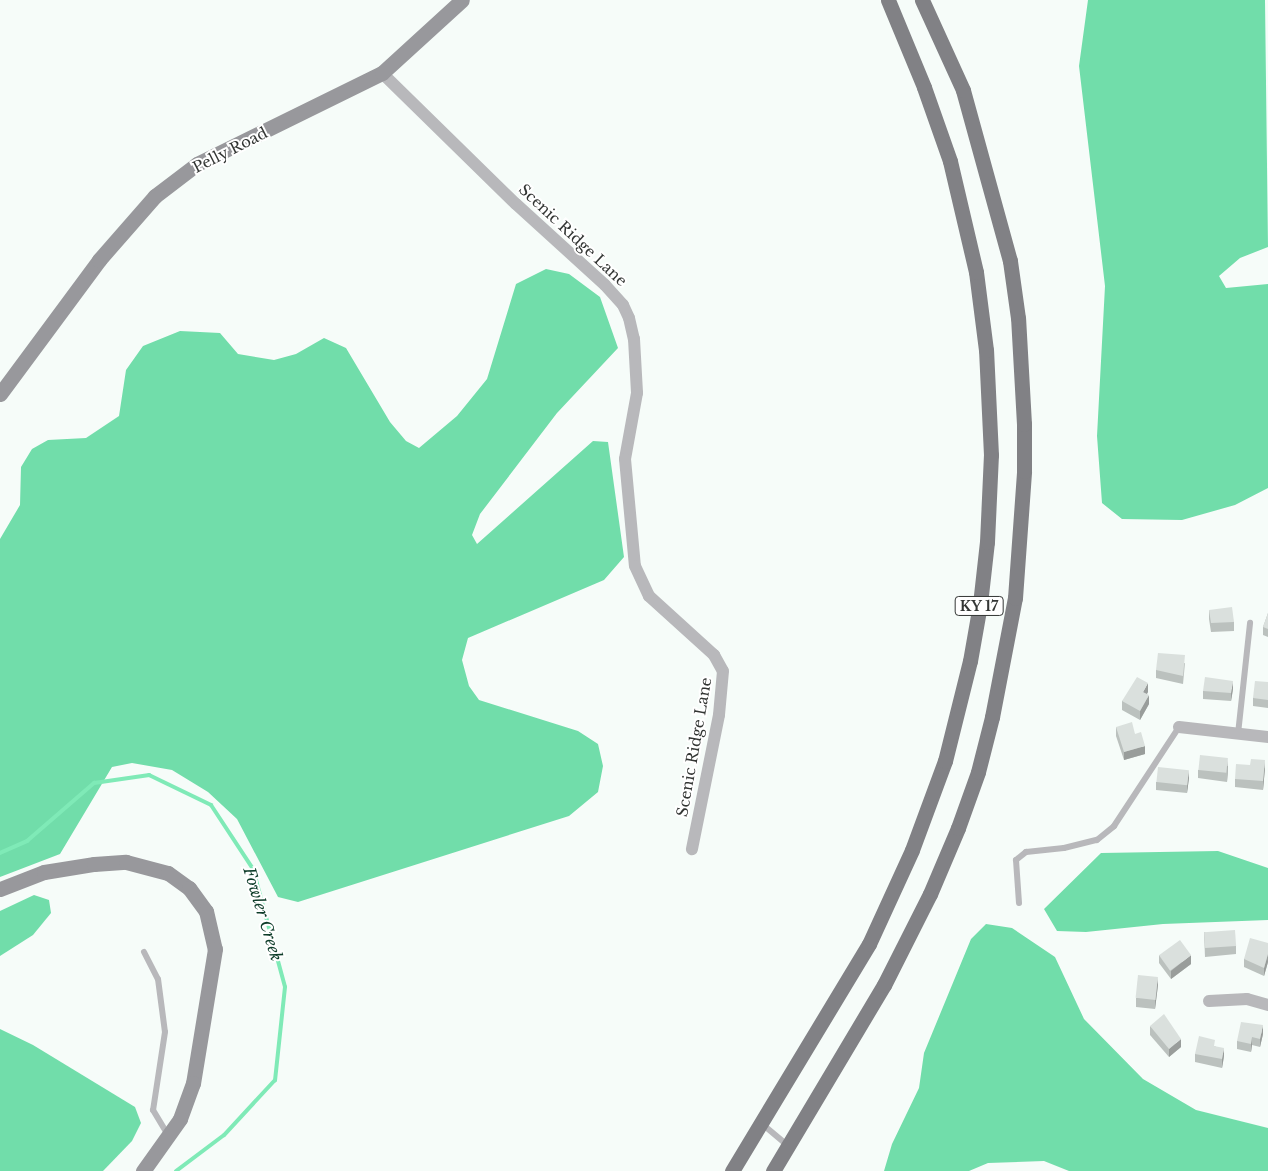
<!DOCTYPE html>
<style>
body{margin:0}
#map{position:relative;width:1268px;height:1171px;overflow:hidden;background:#f6fcf9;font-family:"Libre Baskerville",serif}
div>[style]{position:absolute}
.forest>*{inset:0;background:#71ddaa}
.stream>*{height:4px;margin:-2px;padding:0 2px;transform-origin:2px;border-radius:2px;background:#7feab7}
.lane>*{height:6px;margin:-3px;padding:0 3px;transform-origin:3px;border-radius:3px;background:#b8b8bb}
.street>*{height:12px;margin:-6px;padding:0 6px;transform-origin:6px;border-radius:6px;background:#b8b8bb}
.secondary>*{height:15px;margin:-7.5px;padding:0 7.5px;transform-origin:7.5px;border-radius:7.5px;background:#98989c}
.primary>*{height:15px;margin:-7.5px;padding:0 7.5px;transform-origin:7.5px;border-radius:7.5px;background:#818185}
.wall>*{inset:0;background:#bbc1be}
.shaded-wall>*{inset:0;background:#999d9b}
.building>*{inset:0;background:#dae0dd;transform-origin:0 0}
span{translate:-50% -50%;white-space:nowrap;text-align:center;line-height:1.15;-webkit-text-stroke:4px #fff;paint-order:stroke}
.shield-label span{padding:1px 4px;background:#fff;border:1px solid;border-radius:4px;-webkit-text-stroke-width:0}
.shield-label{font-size:14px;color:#333634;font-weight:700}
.street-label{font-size:15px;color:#333634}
.water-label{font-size:16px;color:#0d3c29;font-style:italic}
</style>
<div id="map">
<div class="forest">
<div style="clip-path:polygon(1088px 0,1265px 0,1268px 247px,1240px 258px,1219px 276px,1226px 288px,1268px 284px,1268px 488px,1235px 505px,1182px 520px,1122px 519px,1102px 503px,1097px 436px,1105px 286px,1079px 66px)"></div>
<div style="clip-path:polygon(546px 269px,569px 274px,600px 297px,618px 348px,557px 413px,480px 514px,472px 535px,477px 544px,593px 441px,608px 442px,624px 557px,604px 580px,468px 638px,462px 660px,469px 686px,479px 700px,578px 731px,598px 744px,603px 766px,598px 792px,569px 816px,298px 902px,278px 897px,237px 819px,208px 792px,172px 770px,132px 763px,112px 767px,60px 854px,0 877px,0 539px,20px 505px,21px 467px,32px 449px,48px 440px,86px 438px,119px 416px,126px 370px,143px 346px,180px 331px,220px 333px,238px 354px,274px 360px,296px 354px,324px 338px,346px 348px,390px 422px,406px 441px,419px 448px,457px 416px,487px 379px,516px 284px)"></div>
<div style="clip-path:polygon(1218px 851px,1268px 868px,1268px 920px,1163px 924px,1086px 932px,1057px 931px,1044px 909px,1101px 853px)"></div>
<div style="clip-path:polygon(34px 895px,49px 900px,51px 913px,33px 935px,0 956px,0 911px)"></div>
<div style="clip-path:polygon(986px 924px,1012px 928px,1055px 957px,1084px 1019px,1143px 1079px,1196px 1110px,1268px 1128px,1268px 1171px,1069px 1171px,1044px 1161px,988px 1163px,969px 1171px,884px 1171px,892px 1144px,919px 1088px,924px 1053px,971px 939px)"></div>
<div style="clip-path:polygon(0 1029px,33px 1045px,135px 1107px,141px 1123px,132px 1141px,103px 1171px,0 1171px)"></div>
</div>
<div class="stream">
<div style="left:0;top:853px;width:30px;rotate:-24deg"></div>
<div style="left:27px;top:841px;width:89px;rotate:-40.9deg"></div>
<div style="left:94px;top:783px;width:56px;rotate:-8.3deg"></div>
<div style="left:149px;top:775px;width:69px;rotate:25.8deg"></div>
<div style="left:211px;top:805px;width:77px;rotate:56.7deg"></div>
<div style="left:253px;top:869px;width:122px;rotate:74.8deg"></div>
<div style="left:285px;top:987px;width:94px;rotate:96.1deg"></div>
<div style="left:275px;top:1080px;width:75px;rotate:132.8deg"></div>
<div style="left:224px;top:1135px;width:60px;rotate:143.1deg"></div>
</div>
<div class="lane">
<div style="left:1238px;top:734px;width:112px;rotate:-83.8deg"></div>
<div style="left:1019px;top:903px;width:43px;rotate:-94deg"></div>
<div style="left:1016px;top:860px;width:13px;rotate:-39deg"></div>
<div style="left:1026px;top:852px;width:38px;rotate:-6deg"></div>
<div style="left:1064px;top:848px;width:34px;rotate:-14deg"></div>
<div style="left:1097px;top:840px;width:22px;rotate:-39deg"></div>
<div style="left:1114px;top:826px;width:118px;rotate:-56.7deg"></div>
<div style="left:144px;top:952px;width:30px;rotate:63deg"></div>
<div style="left:158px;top:979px;width:53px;rotate:82.5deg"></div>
<div style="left:165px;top:1032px;width:79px;rotate:98.7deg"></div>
<div style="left:153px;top:1110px;width:29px;rotate:59deg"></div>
<div style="left:761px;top:1123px;width:34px;rotate:40deg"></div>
</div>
<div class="street">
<div style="left:382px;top:73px;width:187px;rotate:44.4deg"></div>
<div style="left:516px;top:204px;width:120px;rotate:42.3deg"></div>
<div style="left:605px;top:285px;width:27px;rotate:48deg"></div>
<div style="left:623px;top:305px;width:14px;rotate:65deg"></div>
<div style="left:629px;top:318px;width:22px;rotate:77deg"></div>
<div style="left:634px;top:339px;width:54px;rotate:86.8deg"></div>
<div style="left:637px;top:393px;width:67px;rotate:100.3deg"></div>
<div style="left:625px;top:459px;width:107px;rotate:84.7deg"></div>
<div style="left:635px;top:566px;width:33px;rotate:65deg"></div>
<div style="left:649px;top:596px;width:88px;rotate:42.2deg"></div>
<div style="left:714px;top:655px;width:18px;rotate:61deg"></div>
<div style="left:723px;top:671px;width:44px;rotate:95.2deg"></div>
<div style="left:719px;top:715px;width:137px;rotate:101.4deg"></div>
<div style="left:1179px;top:727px;width:90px;rotate:6.4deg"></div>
<div style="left:1209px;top:1001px;width:38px;rotate:-3deg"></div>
<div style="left:1247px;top:999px;width:22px;rotate:16deg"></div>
</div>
<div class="secondary">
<div style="left:0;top:394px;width:167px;rotate:-53.5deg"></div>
<div style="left:99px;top:260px;width:85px;rotate:-48.8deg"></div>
<div style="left:155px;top:196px;width:53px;rotate:-37.3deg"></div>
<div style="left:197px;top:164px;width:206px;rotate:-26.2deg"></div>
<div style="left:382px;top:73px;width:108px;rotate:-42.4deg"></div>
<div style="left:0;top:889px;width:47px;rotate:-21.1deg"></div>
<div style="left:44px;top:872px;width:51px;rotate:-9.1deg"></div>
<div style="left:94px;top:864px;width:32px;rotate:-4deg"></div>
<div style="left:126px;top:862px;width:43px;rotate:14.7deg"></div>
<div style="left:168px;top:873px;width:26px;rotate:36deg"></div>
<div style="left:189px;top:888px;width:29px;rotate:54deg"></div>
<div style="left:206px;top:911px;width:39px;rotate:77deg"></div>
<div style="left:215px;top:949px;width:136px;rotate:99.3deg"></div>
<div style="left:193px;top:1083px;width:38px;rotate:110deg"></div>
<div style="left:180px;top:1119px;width:64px;rotate:125.4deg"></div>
</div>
<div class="primary">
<div style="left:732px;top:1171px;width:265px;rotate:-58.9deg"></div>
<div style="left:869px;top:944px;width:103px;rotate:-65.4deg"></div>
<div style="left:912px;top:850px;width:95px;rotate:-69.7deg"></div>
<div style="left:945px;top:761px;width:103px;rotate:-76deg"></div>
<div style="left:970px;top:661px;width:58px;rotate:-80deg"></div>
<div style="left:980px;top:604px;width:62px;rotate:-83.6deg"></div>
<div style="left:987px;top:542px;width:87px;rotate:-87.4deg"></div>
<div style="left:991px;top:455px;width:105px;rotate:-92.7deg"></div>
<div style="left:986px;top:350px;width:79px;rotate:-97.3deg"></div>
<div style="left:976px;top:272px;width:114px;rotate:-103.2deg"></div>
<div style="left:950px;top:161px;width:78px;rotate:-109.4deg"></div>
<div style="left:924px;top:87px;width:94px;rotate:-112.5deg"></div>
<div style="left:773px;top:1171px;width:217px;rotate:-59.2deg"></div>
<div style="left:884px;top:985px;width:102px;rotate:-63.2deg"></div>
<div style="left:930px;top:894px;width:72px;rotate:-67deg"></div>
<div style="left:958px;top:828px;width:59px;rotate:-70.3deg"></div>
<div style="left:978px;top:772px;width:57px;rotate:-75.7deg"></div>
<div style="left:992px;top:717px;width:121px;rotate:-79.1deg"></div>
<div style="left:1015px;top:598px;width:127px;rotate:-85.9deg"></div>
<div style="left:1024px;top:471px;width:47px;rotate:-90deg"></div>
<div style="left:1024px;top:424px;width:106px;rotate:-93.2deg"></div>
<div style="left:1018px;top:318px;width:58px;rotate:-98deg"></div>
<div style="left:1010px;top:261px;width:177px;rotate:-105.4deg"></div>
<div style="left:963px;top:90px;width:99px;rotate:-114.5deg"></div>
</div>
<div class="wall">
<div style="clip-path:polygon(1209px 610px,1234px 622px,1234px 631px,1211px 632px,1209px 619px)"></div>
<div style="clip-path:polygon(1268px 613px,1268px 637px,1263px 635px,1263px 627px)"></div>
<div style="clip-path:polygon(1185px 663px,1183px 684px,1156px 678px,1156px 670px)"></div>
<div style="clip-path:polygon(1268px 682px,1268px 708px,1253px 706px,1253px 698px)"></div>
<div style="clip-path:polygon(1233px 689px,1231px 701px,1203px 699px,1203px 691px)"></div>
<div style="clip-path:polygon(1148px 692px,1147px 694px,1149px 704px,1140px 720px,1122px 710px,1122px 701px)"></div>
<div style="clip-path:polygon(1116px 727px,1135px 734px,1145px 754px,1124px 760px,1116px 736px)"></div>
<div style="clip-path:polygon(1228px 766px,1227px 782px,1198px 778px,1198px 770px)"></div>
<div style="clip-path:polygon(1265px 768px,1263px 790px,1235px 787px,1235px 779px)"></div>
<div style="clip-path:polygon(1189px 778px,1187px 793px,1156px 790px,1156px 782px)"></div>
<div style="clip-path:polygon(1204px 932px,1236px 946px,1236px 954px,1205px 957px)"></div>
<div style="clip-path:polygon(1268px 943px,1268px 962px,1264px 976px,1244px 967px,1244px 959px)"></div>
<div style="clip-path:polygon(1159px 955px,1191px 964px,1171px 979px,1159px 963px)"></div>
<div style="clip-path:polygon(1158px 985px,1155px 1009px,1136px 1007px,1136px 998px)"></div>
<div style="clip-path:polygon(1150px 1026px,1181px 1047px,1169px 1057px,1150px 1035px)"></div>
<div style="clip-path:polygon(1263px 1034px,1260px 1047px,1252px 1045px,1251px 1052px,1237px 1049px,1237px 1041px)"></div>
<div style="clip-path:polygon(1215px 1046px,1224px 1056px,1222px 1068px,1195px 1062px,1195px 1054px)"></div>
</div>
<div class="shaded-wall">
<div style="clip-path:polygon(1233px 681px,1233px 689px,1231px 701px,1231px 693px)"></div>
<div style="clip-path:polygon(1148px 683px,1148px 692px,1143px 700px,1143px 692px)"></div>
<div style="clip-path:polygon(1149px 695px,1149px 704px,1140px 720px,1140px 711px)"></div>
<div style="clip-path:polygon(1145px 746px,1145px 754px,1124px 760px,1124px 752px)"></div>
<div style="clip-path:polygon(1228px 758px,1228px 766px,1227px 782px,1227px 774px)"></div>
<div style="clip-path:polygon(1265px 760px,1265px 768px,1263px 790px,1263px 781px)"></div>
<div style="clip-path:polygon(1189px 770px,1189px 778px,1187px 793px,1187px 785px)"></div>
<div style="clip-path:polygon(1268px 954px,1268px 962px,1264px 976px,1264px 968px)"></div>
<div style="clip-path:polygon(1191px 955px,1191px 964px,1171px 979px,1171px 971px)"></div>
<div style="clip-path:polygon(1158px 977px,1158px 985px,1155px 1009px,1155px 1000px)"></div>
<div style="clip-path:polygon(1263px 1025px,1263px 1034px,1260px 1047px,1260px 1039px)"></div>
<div style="clip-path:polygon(1252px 1037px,1252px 1045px,1251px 1052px,1251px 1044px)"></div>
<div style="clip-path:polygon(1181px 1039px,1181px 1047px,1169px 1057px,1169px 1049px)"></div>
<div style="clip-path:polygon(1224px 1048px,1224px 1056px,1222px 1068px,1222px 1059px)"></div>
</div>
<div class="building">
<div style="clip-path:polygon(1232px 607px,1234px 622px,1211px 623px,1209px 610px)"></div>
<div style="clip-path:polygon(1268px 613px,1268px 629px,1263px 627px)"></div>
<div style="clip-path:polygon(1158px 653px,1185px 655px,1183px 676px,1156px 670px)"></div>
<div style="clip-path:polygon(1137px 677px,1148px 683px,1143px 692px,1149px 695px,1140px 711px,1122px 701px)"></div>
<div style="clip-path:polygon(1205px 677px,1233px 681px,1231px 693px,1203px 691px)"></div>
<div style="clip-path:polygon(1255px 681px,1268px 682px,1268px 700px,1253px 698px)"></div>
<div style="clip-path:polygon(1132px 722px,1135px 734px,1141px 732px,1145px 746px,1124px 752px,1116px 727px)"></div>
<div style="left:1200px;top:755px;width:28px;height:15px;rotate:6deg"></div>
<div style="clip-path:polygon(1251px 759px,1265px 760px,1263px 781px,1235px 779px,1236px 764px,1250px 765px)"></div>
<div style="left:1158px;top:767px;width:31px;height:15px;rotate:6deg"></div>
<div style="left:1235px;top:930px;width:16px;height:31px;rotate:86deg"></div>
<div style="clip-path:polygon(1250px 938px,1268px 943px,1268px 954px,1264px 968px,1244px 959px)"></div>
<div style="left:1180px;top:940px;width:19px;height:26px;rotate:54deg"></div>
<div style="left:1138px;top:975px;width:20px;height:23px;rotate:6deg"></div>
<div style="clip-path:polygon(1164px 1014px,1181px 1039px,1169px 1049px,1150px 1026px)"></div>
<div style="clip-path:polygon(1241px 1022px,1263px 1025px,1260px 1039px,1252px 1037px,1251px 1044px,1237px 1041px)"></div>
<div style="clip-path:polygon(1199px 1036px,1215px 1040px,1214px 1046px,1224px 1048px,1222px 1059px,1195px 1054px)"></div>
</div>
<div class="shield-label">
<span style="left:979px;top:606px">KY 17</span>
</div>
<div class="street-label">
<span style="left:230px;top:150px;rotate:-27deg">Pelly Road</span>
<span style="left:573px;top:235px;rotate:43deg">Scenic Ridge Lane</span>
<span style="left:694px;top:747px;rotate:-80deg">Scenic Ridge Lane</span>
</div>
<div class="water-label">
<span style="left:263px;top:914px;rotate:73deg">Fowler Creek</span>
</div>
</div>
